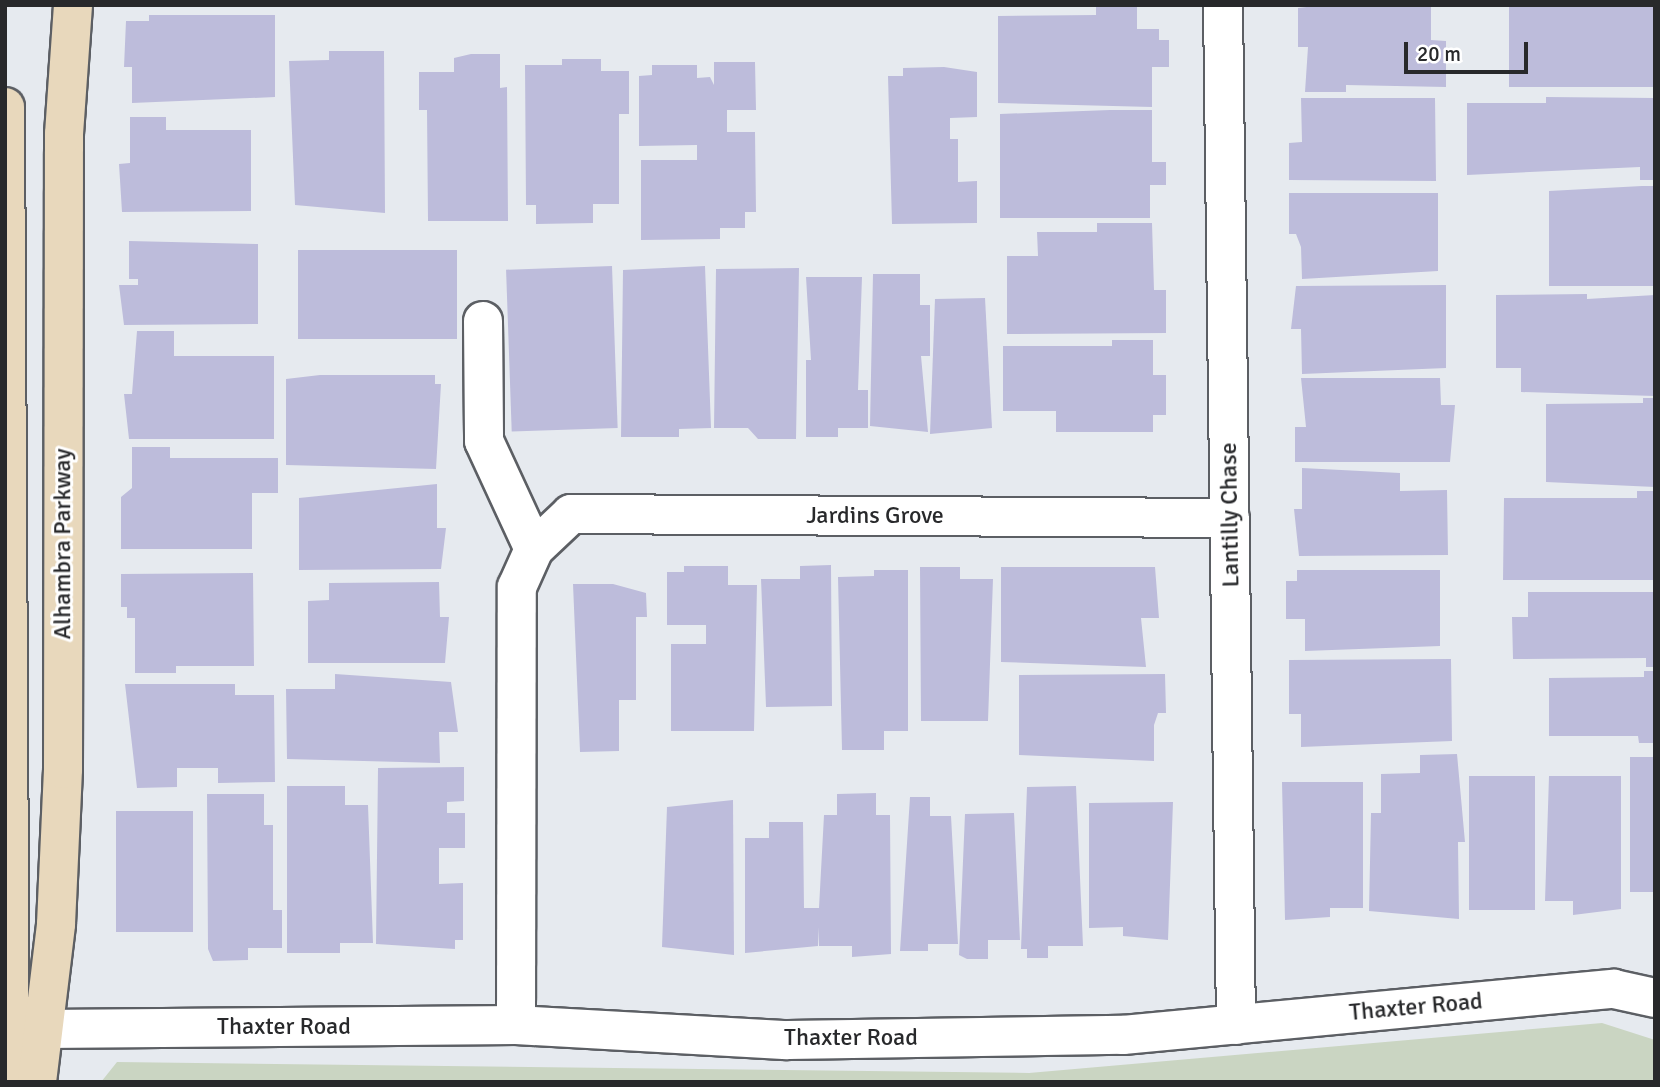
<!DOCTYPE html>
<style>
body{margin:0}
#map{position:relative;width:1660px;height:1087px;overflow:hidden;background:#e6eaef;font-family:Signika,sans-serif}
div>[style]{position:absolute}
.green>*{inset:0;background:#cad5c2}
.building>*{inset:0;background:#bdbcdb;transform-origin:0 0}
.roads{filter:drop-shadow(2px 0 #5c5f64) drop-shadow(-2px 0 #5c5f64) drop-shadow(0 2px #5c5f64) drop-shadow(0 -2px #5c5f64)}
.street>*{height:38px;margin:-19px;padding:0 19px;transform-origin:19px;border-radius:19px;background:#fff}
.secondary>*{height:38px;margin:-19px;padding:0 19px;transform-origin:19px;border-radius:19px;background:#e8d8bc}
span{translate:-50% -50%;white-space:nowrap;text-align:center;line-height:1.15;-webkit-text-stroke:6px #fff;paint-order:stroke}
.street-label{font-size:24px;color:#28292b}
.frame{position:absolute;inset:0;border:7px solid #28292b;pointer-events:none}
.scale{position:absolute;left:1404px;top:42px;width:124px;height:32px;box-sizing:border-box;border:4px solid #28292b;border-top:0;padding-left:9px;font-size:21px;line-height:24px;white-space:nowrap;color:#28292b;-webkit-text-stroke:5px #fff;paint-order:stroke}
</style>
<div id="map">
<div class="green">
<div style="clip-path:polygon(1602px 1023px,1655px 1040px,1655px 1082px,101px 1082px,117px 1062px,1029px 1073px)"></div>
</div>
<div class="building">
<div style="clip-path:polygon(1096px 5px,1137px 5px,1137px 29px,1159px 29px,1159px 40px,1169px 40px,1169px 67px,1152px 67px,1152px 107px,998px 103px,998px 16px,1096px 15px)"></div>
<div style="clip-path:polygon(1324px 5px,1431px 5px,1431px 40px,1446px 41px,1446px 87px,1346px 85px,1346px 92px,1305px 92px,1308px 47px,1298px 47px,1298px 8px)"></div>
<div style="left:1509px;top:5px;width:146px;height:82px"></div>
<div style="clip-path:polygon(149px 15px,275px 15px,275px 97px,132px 103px,132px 67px,124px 67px,126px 21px,149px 21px)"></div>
<div style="clip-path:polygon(329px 51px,384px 51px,385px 213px,295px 205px,289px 61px,329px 60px)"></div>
<div style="clip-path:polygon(471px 54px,500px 54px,500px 88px,507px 87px,508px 221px,428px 221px,427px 110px,419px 110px,419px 72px,454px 72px,454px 58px)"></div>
<div style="clip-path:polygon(562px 59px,601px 59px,601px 71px,629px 71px,629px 114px,619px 114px,619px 204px,593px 204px,593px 223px,536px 224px,536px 205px,526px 205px,525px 65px,562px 65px)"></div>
<div style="clip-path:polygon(714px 62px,755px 62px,756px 110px,727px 110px,727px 132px,755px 132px,756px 212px,745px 212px,745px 228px,720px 228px,720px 239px,641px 240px,641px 160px,697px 160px,697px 145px,639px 146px,639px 76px,652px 75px,652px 65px,697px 65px,697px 78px,710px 77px,714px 85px)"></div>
<div style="clip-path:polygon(944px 67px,977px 72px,977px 117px,950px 118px,950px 139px,958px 139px,958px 182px,977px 181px,977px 223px,892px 224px,888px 76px,903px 76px,903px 68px)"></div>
<div style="clip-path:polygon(1546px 97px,1655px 98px,1655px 180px,1640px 180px,1640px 167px,1467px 175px,1467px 103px,1546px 103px)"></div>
<div style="clip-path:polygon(1301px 98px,1435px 98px,1436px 181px,1289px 180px,1289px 143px,1302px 142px)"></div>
<div style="clip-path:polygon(1110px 110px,1152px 110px,1152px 162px,1166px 162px,1166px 185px,1150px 185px,1150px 218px,1000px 218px,1000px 114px)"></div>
<div style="clip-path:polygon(130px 117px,166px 117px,166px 130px,251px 130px,251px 211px,122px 212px,119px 164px,130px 163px)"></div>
<div style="clip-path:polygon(1642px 186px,1655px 186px,1655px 286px,1549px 286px,1549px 191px)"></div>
<div style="clip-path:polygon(1289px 193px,1438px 193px,1438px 271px,1302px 279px,1301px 247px,1296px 234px,1289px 234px)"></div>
<div style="clip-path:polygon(1097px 223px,1152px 223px,1154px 290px,1166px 290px,1166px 333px,1007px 334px,1007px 256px,1038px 256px,1037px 232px,1097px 232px)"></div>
<div style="clip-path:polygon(129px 241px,258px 244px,258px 324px,124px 325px,119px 285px,138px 285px,138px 279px,129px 279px)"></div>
<div style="left:298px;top:250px;width:159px;height:89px"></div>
<div style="left:612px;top:266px;width:162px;height:106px;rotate:88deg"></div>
<div style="clip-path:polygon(705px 266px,711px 428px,679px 429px,679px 437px,621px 437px,623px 270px)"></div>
<div style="clip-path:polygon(799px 268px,796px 439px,758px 439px,748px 428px,714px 428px,716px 269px)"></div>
<div style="clip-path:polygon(873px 274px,920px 274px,920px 305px,930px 305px,930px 356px,921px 356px,928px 432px,870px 426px)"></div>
<div style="clip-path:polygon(806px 277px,862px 277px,858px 390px,868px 390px,868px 428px,838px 428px,838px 437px,806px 437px,806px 360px,811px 360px)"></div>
<div style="clip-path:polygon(1446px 285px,1446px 368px,1302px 374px,1301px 329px,1291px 329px,1296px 286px)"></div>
<div style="clip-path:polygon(1587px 294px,1587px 299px,1655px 295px,1655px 396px,1521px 392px,1521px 368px,1496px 368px,1496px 295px)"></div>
<div style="clip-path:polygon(985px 298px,992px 428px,930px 434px,935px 299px)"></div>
<div style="clip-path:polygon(137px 331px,174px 331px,174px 356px,274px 356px,274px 439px,129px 439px,124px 394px,132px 394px)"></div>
<div style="clip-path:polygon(1112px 340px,1153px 340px,1153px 375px,1166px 375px,1166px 415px,1153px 415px,1153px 432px,1056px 432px,1056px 411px,1003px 411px,1003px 346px,1112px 346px)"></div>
<div style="clip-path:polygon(320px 375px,435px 375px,435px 384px,441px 384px,436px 469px,286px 465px,286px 379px)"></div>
<div style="clip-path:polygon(1301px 378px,1440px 378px,1441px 405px,1455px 405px,1450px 462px,1295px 462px,1295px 427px,1306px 427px)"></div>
<div style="clip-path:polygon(1643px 398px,1655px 398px,1655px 487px,1546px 482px,1546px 404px,1643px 403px)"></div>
<div style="clip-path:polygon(132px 447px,170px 447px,170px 458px,278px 458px,278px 493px,252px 493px,252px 549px,121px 549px,121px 497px,132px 488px)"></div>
<div style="clip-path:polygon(1302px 468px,1400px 473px,1400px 491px,1447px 490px,1448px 555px,1299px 556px,1294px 509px,1302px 509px)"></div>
<div style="clip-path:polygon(437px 484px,437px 528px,446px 528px,441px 569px,299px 570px,299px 498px)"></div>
<div style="clip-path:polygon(1637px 491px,1655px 491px,1655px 580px,1503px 580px,1504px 498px,1637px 498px)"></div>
<div style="clip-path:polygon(831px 565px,832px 706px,766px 707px,761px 579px,800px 579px,800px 566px)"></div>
<div style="clip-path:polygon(684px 566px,728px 566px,728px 585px,757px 585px,754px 731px,671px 731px,671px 644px,706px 644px,706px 625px,667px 625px,667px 572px,684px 572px)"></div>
<div style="clip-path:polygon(920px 567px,960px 567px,960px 579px,993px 579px,988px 721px,921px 721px)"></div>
<div style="clip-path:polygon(1001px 567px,1155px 567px,1159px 618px,1141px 618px,1146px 667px,1001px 662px)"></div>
<div style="clip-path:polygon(874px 570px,908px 570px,908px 731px,884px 731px,884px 750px,842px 750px,838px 577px,874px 576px)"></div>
<div style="clip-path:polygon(1297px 570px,1440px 570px,1440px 646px,1305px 651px,1305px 619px,1286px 619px,1286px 581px,1297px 581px)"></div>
<div style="clip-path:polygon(253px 573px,254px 666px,176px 666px,176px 673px,135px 673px,135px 618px,127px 618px,127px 607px,121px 607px,121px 574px)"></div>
<div style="clip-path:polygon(439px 582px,440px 617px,449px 617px,445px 663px,308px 663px,308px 601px,329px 600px,329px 583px)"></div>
<div style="clip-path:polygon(573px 584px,613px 584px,646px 593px,647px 617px,636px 617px,636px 700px,619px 700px,619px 751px,580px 752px)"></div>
<div style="clip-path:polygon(1528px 592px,1655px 592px,1655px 667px,1646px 667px,1646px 658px,1513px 659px,1512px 617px,1528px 617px)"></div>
<div style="clip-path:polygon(1451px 659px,1452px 741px,1301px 747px,1301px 714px,1289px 714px,1289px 660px)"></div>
<div style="clip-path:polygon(1644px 671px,1655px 671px,1655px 743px,1639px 743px,1638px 736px,1549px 736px,1549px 678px,1644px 677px)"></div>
<div style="clip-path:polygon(335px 674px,451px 682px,458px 732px,439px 732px,440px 763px,287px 759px,286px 689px,335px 689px)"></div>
<div style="clip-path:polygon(1165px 674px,1166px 713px,1158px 713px,1154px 725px,1154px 761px,1019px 755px,1019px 675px)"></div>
<div style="clip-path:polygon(125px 684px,235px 684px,235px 695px,274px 695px,275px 782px,218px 783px,218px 768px,177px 768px,177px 787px,137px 788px)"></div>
<div style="clip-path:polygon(1457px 754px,1465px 842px,1458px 842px,1459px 919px,1369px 911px,1371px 813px,1381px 813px,1381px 774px,1420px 773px,1420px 755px)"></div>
<div style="left:1630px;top:757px;width:25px;height:135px"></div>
<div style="clip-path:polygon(464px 767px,464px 801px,447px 802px,447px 813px,465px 813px,465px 848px,439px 848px,439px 884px,463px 883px,463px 940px,455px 940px,455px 949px,376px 944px,378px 768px)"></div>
<div style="left:1469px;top:776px;width:66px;height:134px"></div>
<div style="clip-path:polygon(1549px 776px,1621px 776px,1621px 909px,1573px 915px,1573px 901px,1545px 901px)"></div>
<div style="clip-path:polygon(1282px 782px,1363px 782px,1363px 908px,1330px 908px,1330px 917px,1285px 920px)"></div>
<div style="clip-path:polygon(287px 786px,345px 786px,345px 805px,368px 805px,373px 943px,340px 943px,340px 953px,287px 953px)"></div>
<div style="clip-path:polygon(1076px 786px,1083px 946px,1048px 946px,1048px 958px,1027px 958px,1027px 949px,1021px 949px,1027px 787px)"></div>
<div style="clip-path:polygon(876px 793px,876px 815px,890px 815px,891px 954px,852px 957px,852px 946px,819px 946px,819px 927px,818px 946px,745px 953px,745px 838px,769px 838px,769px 822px,803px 822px,804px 908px,819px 908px,824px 815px,837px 815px,837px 794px)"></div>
<div style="clip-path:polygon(207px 794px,264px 794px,264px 825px,273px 825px,273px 910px,282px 910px,282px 948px,248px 948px,248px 960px,213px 961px,208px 949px)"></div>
<div style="clip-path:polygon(910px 797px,930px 797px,930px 816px,951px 816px,958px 944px,928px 944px,928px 951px,900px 951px)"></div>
<div style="clip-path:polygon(733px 800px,734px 955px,662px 947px,667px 807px)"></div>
<div style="clip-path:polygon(1173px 802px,1168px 940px,1123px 936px,1123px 927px,1089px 928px,1089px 803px)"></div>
<div style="left:193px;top:811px;width:121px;height:77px;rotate:90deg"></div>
<div style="clip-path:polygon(1014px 813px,1020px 940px,988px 940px,988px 959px,967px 959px,959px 955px,965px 814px)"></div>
</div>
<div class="roads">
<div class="street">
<div style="left:1223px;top:5px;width:1020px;rotate:89.27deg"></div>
<div style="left:483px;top:321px;width:120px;rotate:89.5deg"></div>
<div style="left:484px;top:441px;width:119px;rotate:65.2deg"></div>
<div style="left:516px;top:1025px;width:438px;rotate:-89.9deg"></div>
<div style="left:517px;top:587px;width:42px;rotate:-65.9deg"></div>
<div style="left:534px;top:549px;width:51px;rotate:-43.4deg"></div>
<div style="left:571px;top:514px;width:659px;rotate:0.35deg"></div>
<div style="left:44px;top:1029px;width:472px;rotate:-0.5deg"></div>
<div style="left:516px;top:1025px;width:272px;rotate:3.2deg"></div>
<div style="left:788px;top:1040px;width:335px;rotate:-0.9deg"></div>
<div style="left:1123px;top:1035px;width:493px;rotate:-5.4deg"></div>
<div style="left:1614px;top:989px;width:42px;rotate:12.4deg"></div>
</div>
<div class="secondary">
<div style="left:5px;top:107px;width:975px;rotate:89.71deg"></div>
<div style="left:37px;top:1082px;width:159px;rotate:-83.1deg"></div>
<div style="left:56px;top:924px;width:155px;rotate:-87.4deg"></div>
<div style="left:63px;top:769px;width:635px;rotate:-89.91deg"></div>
<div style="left:64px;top:134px;width:129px;rotate:-86deg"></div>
</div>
</div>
<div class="street-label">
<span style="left:1230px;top:515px;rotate:-91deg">Lantilly Chase</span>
<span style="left:875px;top:516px">Jardins Grove</span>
<span style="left:63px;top:544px;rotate:-90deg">Alhambra Parkway</span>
<span style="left:1416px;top:1007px;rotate:-5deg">Thaxter Road</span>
<span style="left:284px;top:1027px">Thaxter Road</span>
<span style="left:851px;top:1038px">Thaxter Road</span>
</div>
<div class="frame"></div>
<div class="scale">20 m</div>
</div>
